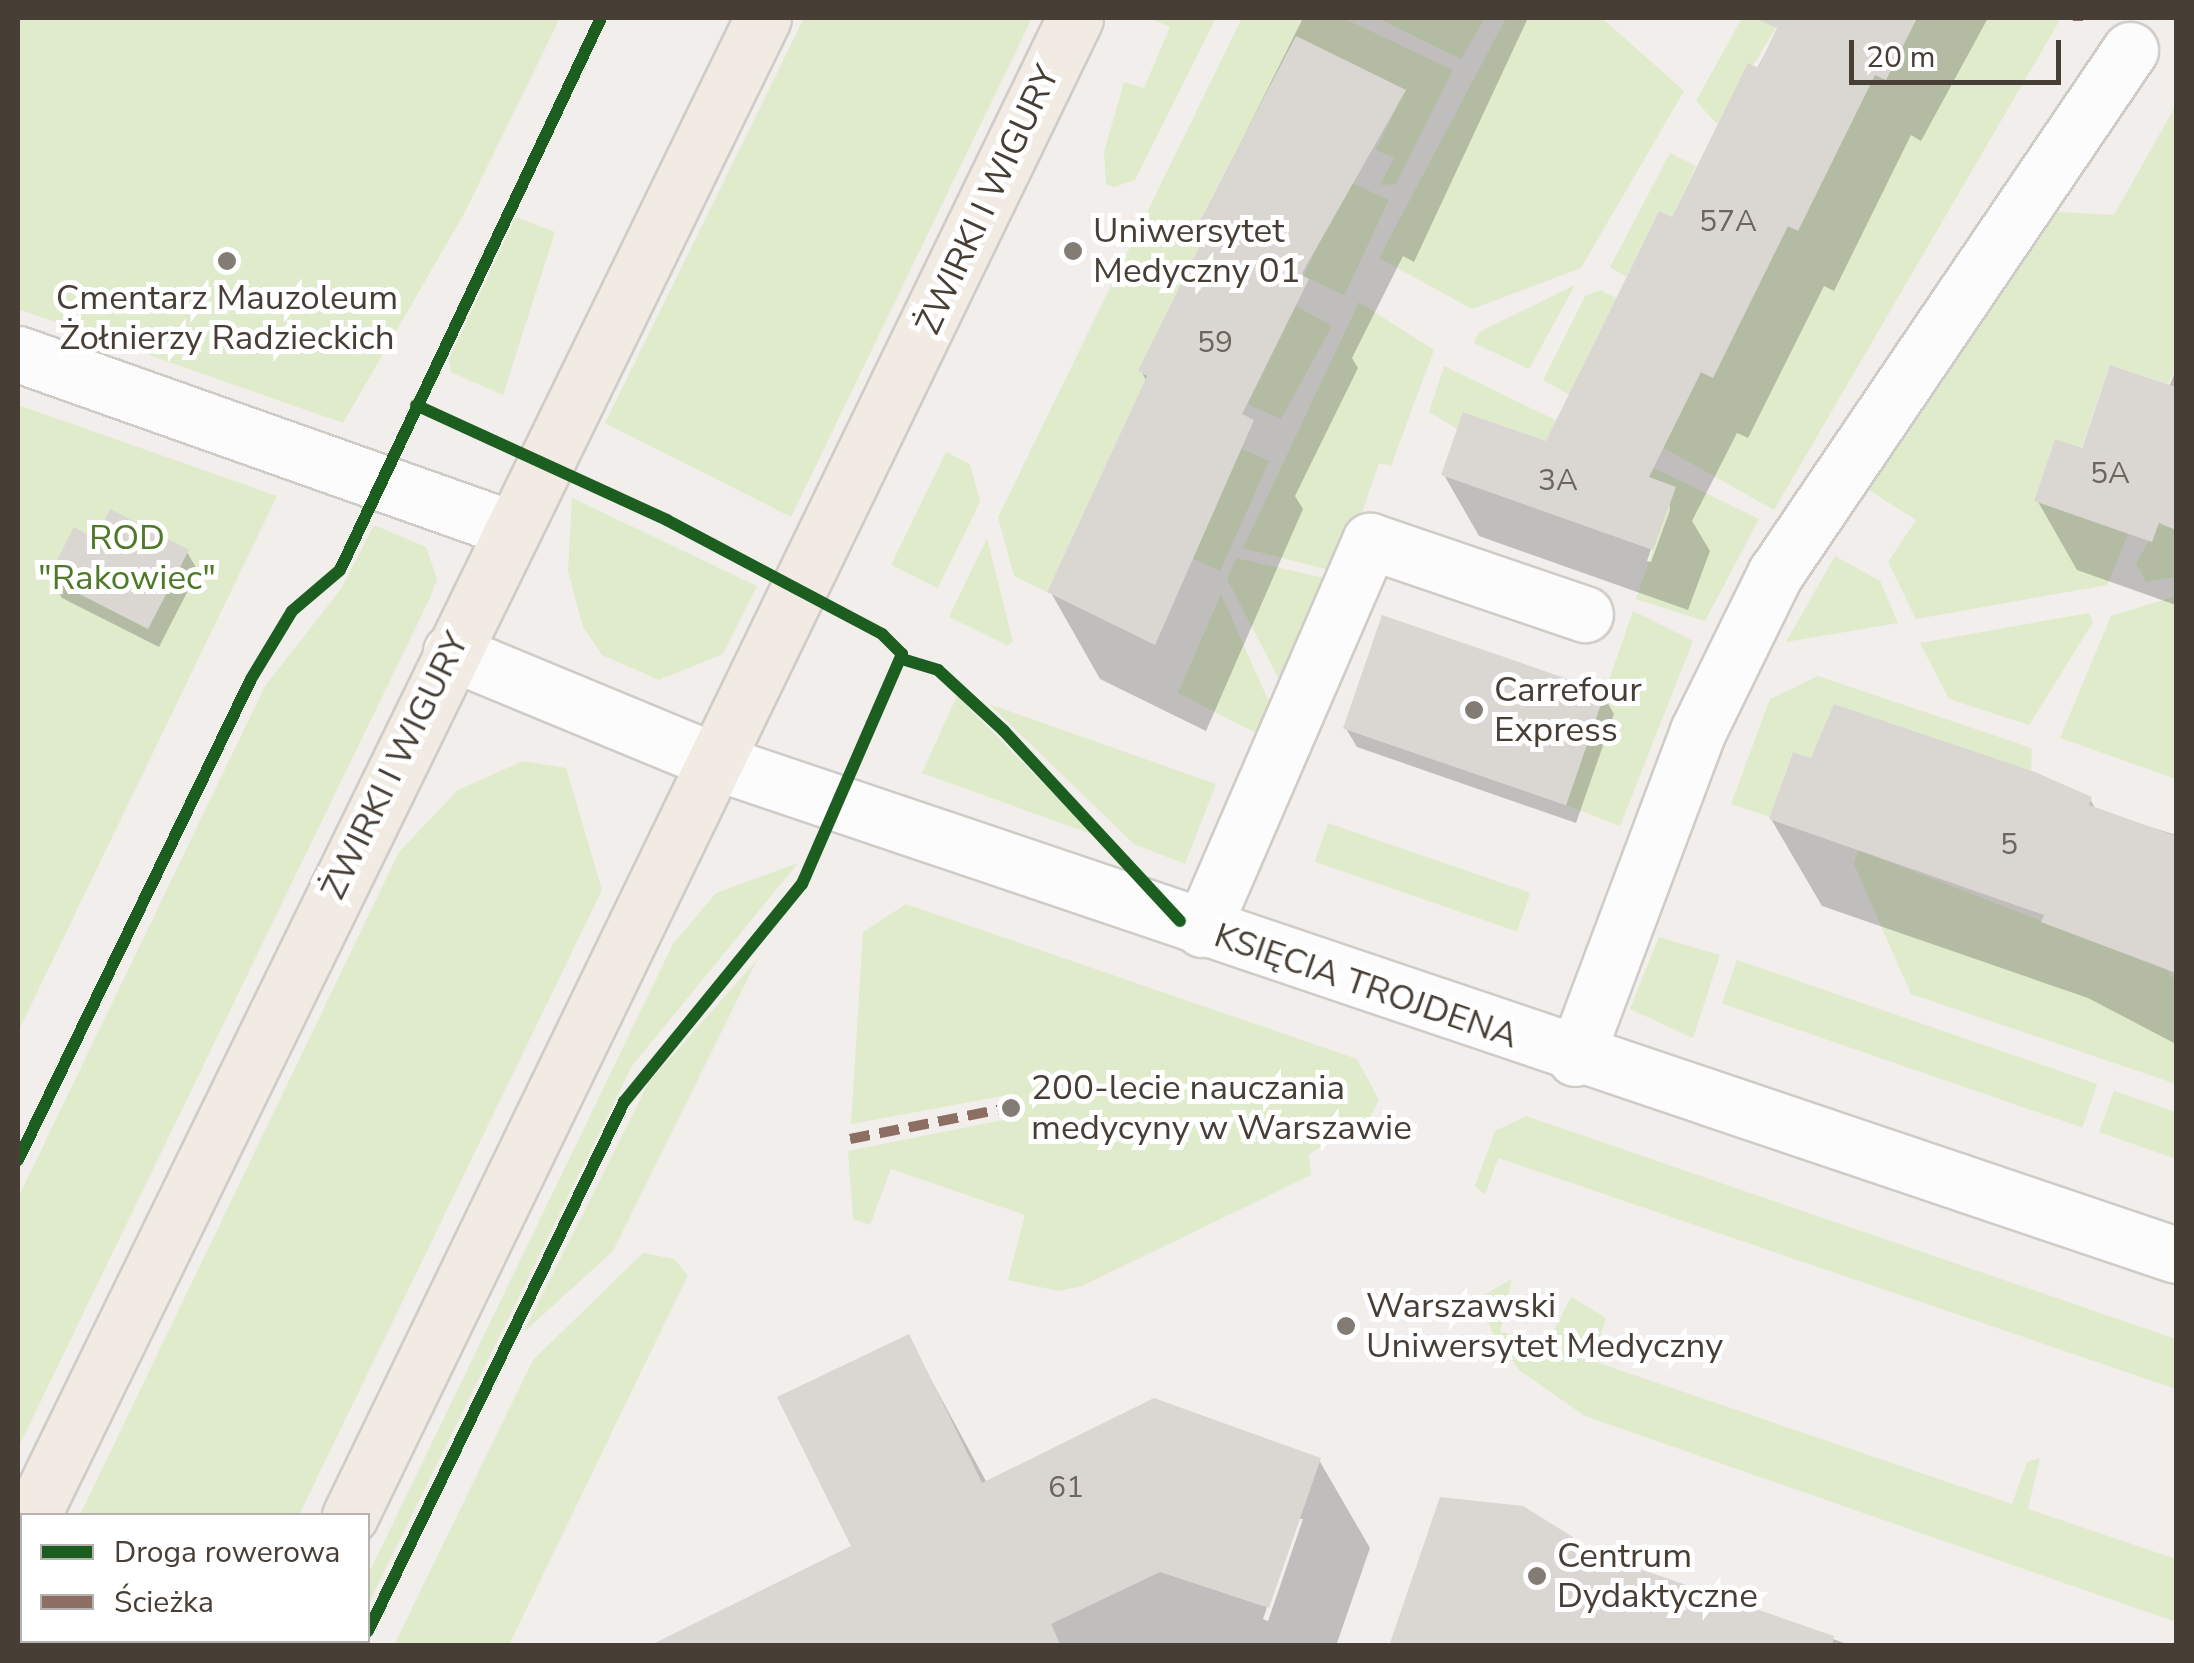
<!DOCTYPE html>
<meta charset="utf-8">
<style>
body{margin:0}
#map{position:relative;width:2194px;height:1663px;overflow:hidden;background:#f1eeeb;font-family:"Nunito Sans",sans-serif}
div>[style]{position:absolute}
.green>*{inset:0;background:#e0ebcb;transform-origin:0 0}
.shadow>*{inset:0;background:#0003}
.building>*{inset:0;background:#dad7d3;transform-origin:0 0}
.roads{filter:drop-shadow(2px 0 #cfccc8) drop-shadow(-2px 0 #cfccc8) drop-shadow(0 2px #cfccc8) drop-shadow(0 -2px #cfccc8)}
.minor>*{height:55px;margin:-27.5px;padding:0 27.5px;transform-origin:27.5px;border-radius:27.5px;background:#fdfcfc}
.major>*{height:55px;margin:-27.5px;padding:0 27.5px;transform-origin:27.5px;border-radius:27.5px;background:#f1ebe3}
.quiet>*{height:10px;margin-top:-5px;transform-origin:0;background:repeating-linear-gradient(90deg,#8d6e63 0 20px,transparent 0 30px)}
.cycleway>*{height:12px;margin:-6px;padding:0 6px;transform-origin:6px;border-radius:6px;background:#1b5e20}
.dots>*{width:28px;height:28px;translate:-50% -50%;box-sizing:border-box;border:5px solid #fff;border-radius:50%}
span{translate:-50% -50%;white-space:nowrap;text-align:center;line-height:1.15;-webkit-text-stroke:10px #fff;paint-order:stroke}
.number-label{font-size:30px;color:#6c665e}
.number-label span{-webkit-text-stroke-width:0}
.street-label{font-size:35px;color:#473f36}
.poi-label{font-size:35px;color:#473f36}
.left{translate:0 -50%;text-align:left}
.park-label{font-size:35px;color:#4e7929}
.frame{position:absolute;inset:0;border:20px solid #473f36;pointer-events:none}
.legend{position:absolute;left:20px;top:1513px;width:350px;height:130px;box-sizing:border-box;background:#fff;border:2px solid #b5b2af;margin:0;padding:12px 18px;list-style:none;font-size:30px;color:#473f36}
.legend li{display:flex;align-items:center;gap:20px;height:50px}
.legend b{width:50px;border:2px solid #b5b2af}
.scale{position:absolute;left:1849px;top:40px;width:212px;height:45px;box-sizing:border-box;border:5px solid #473f36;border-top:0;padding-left:12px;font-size:30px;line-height:35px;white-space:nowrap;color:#473f36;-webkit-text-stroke:8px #fff;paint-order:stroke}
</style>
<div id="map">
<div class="green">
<div style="clip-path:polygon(18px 18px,560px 18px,465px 212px,343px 423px,18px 309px)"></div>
<div style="clip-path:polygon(804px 18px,1032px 18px,791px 517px,605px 423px)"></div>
<div style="clip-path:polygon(1150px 18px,1216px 18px,1135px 180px,1114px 187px,1106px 184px,1104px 152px,1124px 82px,1144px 88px,1170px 27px)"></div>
<div style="clip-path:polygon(1242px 18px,1343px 18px,1453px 70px,1396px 184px,1380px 185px,1394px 158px,1376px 150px,1405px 90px,1296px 36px,1196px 227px,1206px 233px,1138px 371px,1147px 376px,1047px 592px,1014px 576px,998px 517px)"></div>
<div style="clip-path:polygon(1377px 18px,1485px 18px,1461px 59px)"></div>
<div style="clip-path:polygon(1506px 18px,1602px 18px,1684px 91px,1581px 268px,1472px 309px,1379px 258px)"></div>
<div style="clip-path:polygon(1742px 18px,1782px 18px,1717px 124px,1696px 101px)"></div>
<div style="clip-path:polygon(1917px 18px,2061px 18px,1774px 510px,1543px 380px,1585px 296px,1600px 290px,1616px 298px,1580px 372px,1677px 420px,1701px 373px,1713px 377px,1788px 226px,1798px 230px,1875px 75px,1886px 80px)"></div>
<div style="clip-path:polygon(2176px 105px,2176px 367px,2168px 384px,2110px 365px,2081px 448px,2055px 439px,2034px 500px,2128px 534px,2107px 585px,1916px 619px,1888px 562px,1916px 520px,1869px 490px,2058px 212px,2114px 215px)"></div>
<div style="clip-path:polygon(1670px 153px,1696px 166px,1672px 217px,1659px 211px,1626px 277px,1610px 267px)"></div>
<div style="left:1348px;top:181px;width:45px;height:105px;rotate:25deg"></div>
<div style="clip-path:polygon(516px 217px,555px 232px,503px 395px,451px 372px,449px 359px)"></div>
<div style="clip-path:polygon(1575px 285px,1529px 369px,1474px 343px,1479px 332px)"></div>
<div style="clip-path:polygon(1359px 302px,1434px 350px,1391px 466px,1379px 463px,1341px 573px,1243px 548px)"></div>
<div style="clip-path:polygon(1296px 306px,1332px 326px,1281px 419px,1248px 404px)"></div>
<div style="clip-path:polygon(1444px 366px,1759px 519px,1705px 621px,1636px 599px,1675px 487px,1464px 412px,1457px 429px,1429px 412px)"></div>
<div style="clip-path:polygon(18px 405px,277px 496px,18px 1032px)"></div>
<div style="left:1240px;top:448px;width:32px;height:120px;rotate:24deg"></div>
<div style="clip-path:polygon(946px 452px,970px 464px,980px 502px,938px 588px,891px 565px)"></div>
<div style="clip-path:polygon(572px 498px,757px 586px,723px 654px,659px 680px,602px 655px,583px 627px,568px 571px)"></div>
<div style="clip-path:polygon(2159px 523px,2176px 530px,2176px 577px,2146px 582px,2136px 563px)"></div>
<div style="clip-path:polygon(374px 525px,426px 547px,437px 579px,430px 598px,18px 1448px,18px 1198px,265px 686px,341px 589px)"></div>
<div style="clip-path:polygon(987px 538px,1013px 642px,1007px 645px,949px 617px)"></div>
<div style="clip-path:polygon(1835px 556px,1880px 581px,1898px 623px,1786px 642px)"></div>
<div style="clip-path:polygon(1236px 558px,1329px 579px,1283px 687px,1227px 579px)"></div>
<div style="clip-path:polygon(1221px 594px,1269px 702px,1256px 733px,1178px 693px)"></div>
<div style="clip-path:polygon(2176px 596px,2176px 779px,2060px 738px,2111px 616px)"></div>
<div style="clip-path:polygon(1633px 611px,1693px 641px,1620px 826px,1566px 805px)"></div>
<div style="clip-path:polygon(2089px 613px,2093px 622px,2029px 725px,1949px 699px,1920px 643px)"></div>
<div style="clip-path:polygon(1818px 676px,2020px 744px,2032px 749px,2031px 771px,1834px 704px,1825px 764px,1792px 753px,1770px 817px,1731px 804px,1770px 699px)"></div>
<div style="clip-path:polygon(957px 696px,1094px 835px,922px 773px)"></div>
<div style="clip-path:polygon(989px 704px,1216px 784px,1185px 864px,1134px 844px)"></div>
<div style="clip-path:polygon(523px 761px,566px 768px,602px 890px,299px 1515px,80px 1515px,399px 852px,458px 790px)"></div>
<div style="left:1328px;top:823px;width:214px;height:41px;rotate:19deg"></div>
<div style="clip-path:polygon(1858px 850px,2166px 969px,2176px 982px,2176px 1084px,1911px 994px,1854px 864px)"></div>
<div style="clip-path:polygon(798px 863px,632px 1066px,368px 1605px,368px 1575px,673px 944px,716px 893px)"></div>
<div style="clip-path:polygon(906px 904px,1357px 1059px,1379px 1100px,1369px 1120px,1309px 1154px,1311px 1175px,1082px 1286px,1058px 1291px,1008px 1280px,1025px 1215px,891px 1169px,870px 1225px,853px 1219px,848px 1151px,1018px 1117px,1008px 1095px,851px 1124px,863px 932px)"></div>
<div style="clip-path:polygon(1659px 937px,1720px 955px,1693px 1038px,1630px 1009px)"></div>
<div style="clip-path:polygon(757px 960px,613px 1251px,523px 1333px,649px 1082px)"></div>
<div style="left:1737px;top:960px;width:381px;height:46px;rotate:19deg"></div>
<div style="clip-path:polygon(2114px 1091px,2176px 1112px,2176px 1159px,2099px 1132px)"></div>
<div style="clip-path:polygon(1526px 1116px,2176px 1339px,2176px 1389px,1498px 1158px,1485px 1195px,1475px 1186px,1495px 1131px)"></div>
<div style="clip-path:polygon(643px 1253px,674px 1259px,688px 1275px,509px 1645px,394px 1645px,533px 1360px)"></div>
<div style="clip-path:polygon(1512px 1279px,1500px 1331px,1546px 1346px,1571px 1297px,1606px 1318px,1593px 1361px,2012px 1504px,2027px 1462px,2040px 1458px,2028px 1509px,2176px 1559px,2176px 1622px,1585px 1416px,1519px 1370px,1492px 1332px,1480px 1297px)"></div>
<div style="clip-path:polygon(22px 1634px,22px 1640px,238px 1641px,18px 1645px)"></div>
</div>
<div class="shadow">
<div style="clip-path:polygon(1303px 18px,1528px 18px,1414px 262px,1403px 256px,1352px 358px,1358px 368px,1295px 496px,1303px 509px,1206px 731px,1100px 679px,1050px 591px,1147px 382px,1141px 371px,1205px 240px,1198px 228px)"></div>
<div style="clip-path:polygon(evenodd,1785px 18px,1988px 18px,1921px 141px,1911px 135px,1834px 291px,1824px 286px,1748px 438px,1737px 433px,1692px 521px,1710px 551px,1688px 610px,1479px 536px,1444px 475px,1547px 444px,1785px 18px,1669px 498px,1670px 510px,1651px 562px,1647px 561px,1669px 498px)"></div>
<div style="clip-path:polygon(2176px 369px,2176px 605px,2077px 570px,2037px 500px,2083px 451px,2169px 387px)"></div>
<div style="clip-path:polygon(187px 552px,198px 571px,159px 647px,62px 598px,50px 578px)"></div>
<div style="clip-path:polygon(1603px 695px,1614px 714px,1576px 823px,1357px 747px,1345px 727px)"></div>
<div style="clip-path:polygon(1812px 762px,2090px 799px,2096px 810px,2176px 835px,2176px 1044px,2088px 998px,1822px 906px,1771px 819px)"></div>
<div style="clip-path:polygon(evenodd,908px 1337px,987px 1483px,1319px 1460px,1370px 1548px,1336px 1646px,678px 1646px,854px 1548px,908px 1337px,1297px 1519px,1303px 1519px,1268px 1621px,1263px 1619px,1297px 1519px)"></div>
<div style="clip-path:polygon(1604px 1559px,1853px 1646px,1391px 1646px)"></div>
</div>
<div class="building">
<div style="clip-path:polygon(1754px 18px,1917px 18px,1886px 80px,1875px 75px,1798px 231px,1788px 226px,1713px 378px,1701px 372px,1649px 477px,1676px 487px,1653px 550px,1441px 475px,1463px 412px,1546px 441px,1659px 211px,1672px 217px,1748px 63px,1758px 68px,1777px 28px)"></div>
<div style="clip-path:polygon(1296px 36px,1406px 90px,1301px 275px,1309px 279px,1242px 414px,1254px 420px,1155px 645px,1047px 592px,1147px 376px,1138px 371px,1206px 233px,1196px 228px)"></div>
<div style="clip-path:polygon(2110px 365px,2176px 387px,2176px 530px,2159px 523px,2152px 542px,2034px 501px,2055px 439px,2082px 448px)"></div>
<div style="clip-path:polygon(110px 509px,189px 550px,148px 629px,48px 578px,74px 527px,95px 539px)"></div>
<div style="left:1382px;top:615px;width:236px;height:120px;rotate:19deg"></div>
<div style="clip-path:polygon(1834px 704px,2035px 772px,2092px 797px,2089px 805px,2176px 836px,2176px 973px,2041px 922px,2044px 915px,1769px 819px,1793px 752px,1811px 758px)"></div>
<div style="clip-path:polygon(909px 1334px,982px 1483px,1154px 1398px,1321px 1458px,1269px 1608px,1160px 1572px,1051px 1624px,1061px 1646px,649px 1646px,851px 1546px,777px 1397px)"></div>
<div style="clip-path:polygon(1440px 1497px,1523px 1506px,1605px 1557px,1834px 1636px,1832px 1646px,1389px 1646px)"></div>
</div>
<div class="roads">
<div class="minor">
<div style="left:18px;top:354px;width:521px;rotate:19.51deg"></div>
<div style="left:451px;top:652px;width:287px;rotate:22.5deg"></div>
<div style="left:716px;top:762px;width:1541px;rotate:18.66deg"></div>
<div style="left:1202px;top:929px;width:423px;rotate:-66.6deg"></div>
<div style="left:1370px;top:541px;width:227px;rotate:18.8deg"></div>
<div style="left:1575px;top:1058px;width:349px;rotate:-69.4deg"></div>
<div style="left:1698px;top:731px;width:175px;rotate:-63.9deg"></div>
<div style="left:1775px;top:574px;width:633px;rotate:-55.88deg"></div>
</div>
<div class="major">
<div style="left:32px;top:1516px;width:1667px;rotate:-63.99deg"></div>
<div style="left:350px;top:1516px;width:1664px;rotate:-64.17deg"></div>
<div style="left:287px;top:1646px;width:6px;rotate:-72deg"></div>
</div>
</div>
<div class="quiet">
<div style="left:2078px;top:18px;width:3px;rotate:90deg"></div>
<div style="left:850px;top:1139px;width:154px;rotate:-11.2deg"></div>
</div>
<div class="cycleway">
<div style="left:902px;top:659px;width:38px;rotate:17deg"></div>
<div style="left:938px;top:670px;width:90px;rotate:42.7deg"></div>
<div style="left:1004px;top:731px;width:259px;rotate:47.2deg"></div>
<div style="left:18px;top:1160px;width:534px;rotate:-64.15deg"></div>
<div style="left:251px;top:679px;width:79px;rotate:-58.9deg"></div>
<div style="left:292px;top:611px;width:63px;rotate:-40.5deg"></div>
<div style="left:340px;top:570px;width:611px;rotate:-64.69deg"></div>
<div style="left:368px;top:1631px;width:588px;rotate:-64.18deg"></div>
<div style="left:624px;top:1102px;width:281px;rotate:-50.8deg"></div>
<div style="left:802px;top:884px;width:251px;rotate:-66.5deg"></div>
<div style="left:902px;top:654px;width:28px;rotate:-135deg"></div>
<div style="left:882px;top:634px;width:243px;rotate:-152.1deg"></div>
<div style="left:667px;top:520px;width:276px;rotate:-155.4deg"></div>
</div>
<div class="dots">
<div style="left:1073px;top:251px;background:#827c75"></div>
<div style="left:227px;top:261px;background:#827c75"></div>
<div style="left:1474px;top:710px;background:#827c75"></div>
<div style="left:1011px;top:1108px;background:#827c75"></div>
<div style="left:1346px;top:1326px;background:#827c75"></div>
<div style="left:1537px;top:1576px;background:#827c75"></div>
</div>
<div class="number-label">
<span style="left:1728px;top:222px">57A</span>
<span style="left:1215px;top:343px">59</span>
<span style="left:2110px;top:474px">5A</span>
<span style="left:1558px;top:481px">3A</span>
<span style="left:2009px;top:845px">5</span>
<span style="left:1066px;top:1488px">61</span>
</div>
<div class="street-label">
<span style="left:988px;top:200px;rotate:-65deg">ŻWIRKI I WIGURY</span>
<span style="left:395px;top:766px;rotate:-64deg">ŻWIRKI I WIGURY</span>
<span style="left:1366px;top:986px;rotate:19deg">KSIĘCIA TROJDENA</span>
</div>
<div class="poi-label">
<span class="left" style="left:1093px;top:251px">Uniwersytet<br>Medyczny 01</span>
<span style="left:227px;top:318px">Cmentarz Mauzoleum<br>Żołnierzy Radzieckich</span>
<span class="left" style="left:1494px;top:710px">Carrefour<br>Express</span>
<span class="left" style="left:1031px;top:1108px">200-lecie nauczania<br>medycyny w Warszawie</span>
<span class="left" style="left:1366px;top:1326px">Warszawski<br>Uniwersytet Medyczny</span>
<span class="left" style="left:1557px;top:1576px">Centrum<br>Dydaktyczne</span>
</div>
<div class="park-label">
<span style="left:127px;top:558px">ROD<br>"Rakowiec"</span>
</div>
<div class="frame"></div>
<ul class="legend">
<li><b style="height:12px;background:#1b5e20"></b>Droga rowerowa</li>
<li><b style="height:12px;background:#8d6e63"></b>Ścieżka</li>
</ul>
<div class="scale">20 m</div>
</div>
